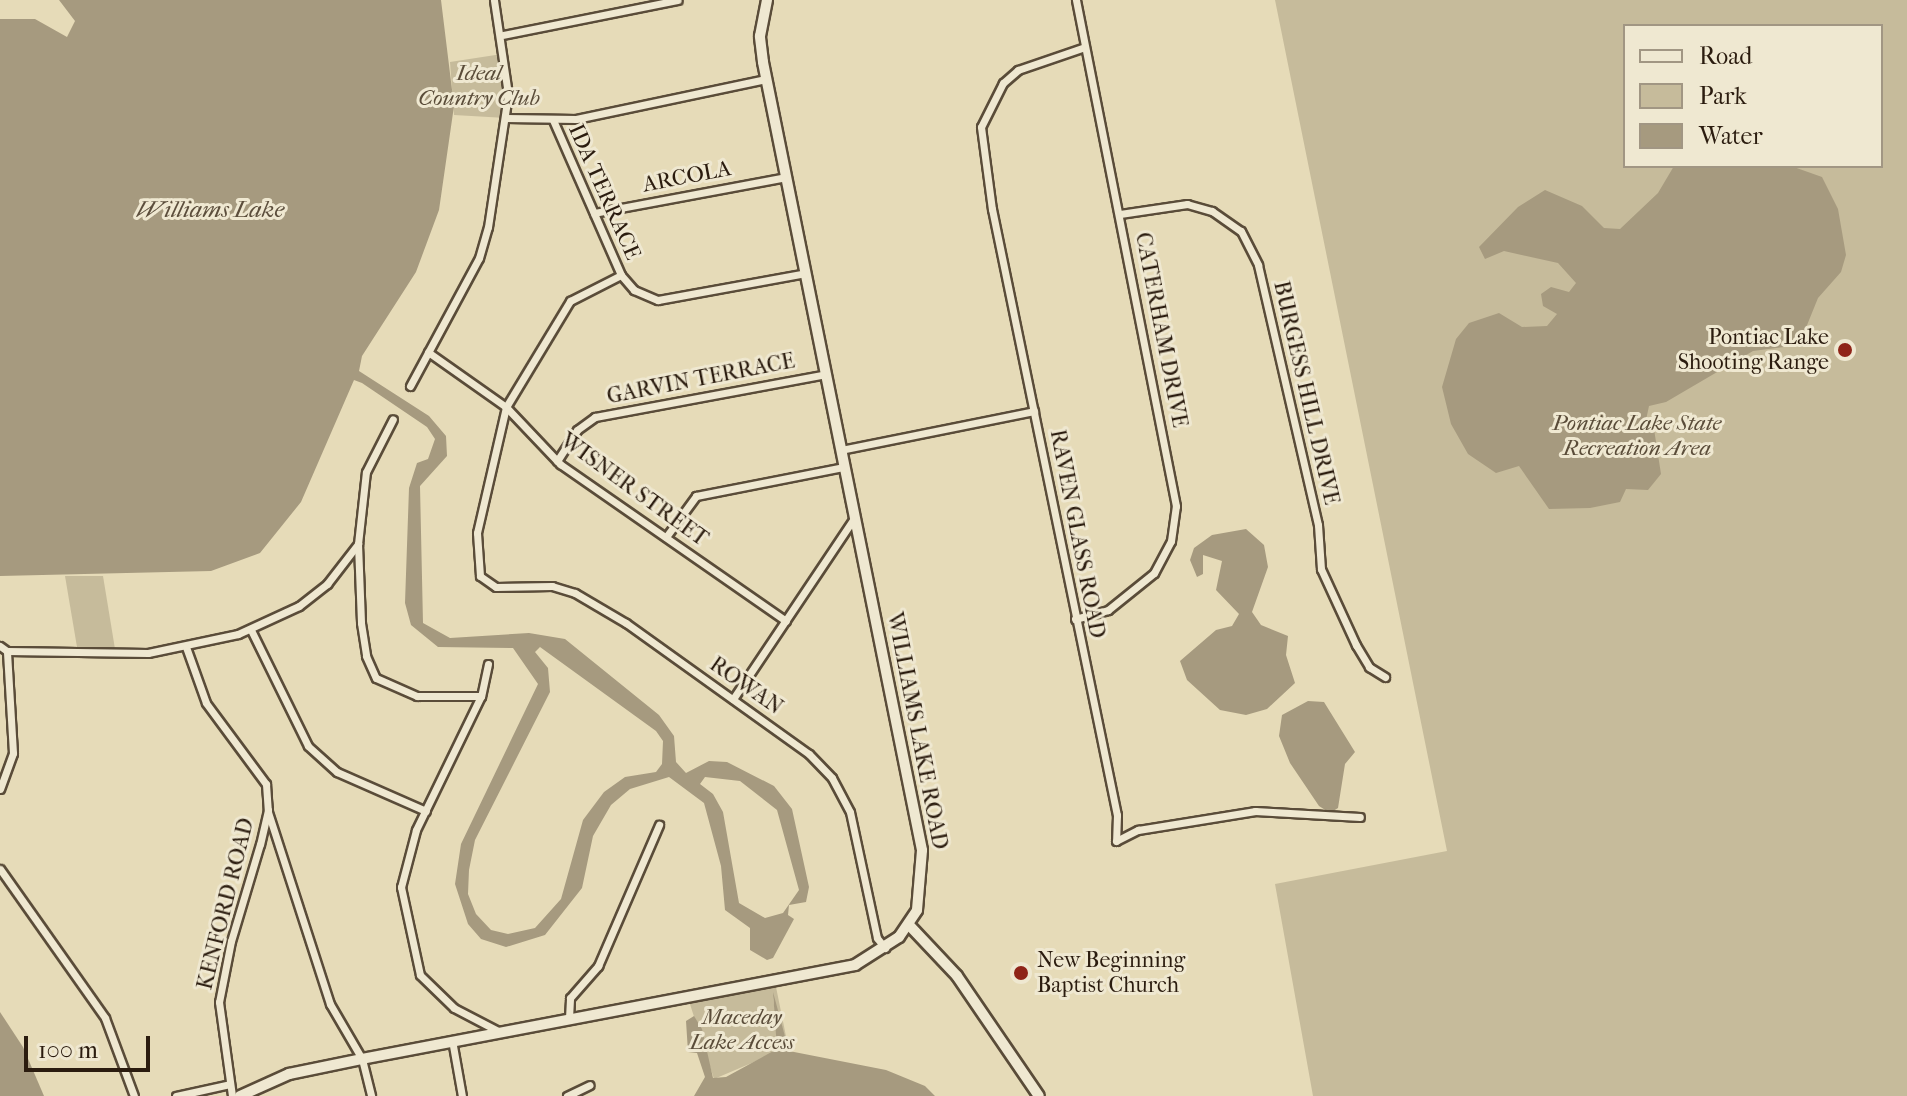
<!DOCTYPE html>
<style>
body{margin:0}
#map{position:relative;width:1907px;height:1096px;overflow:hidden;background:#e6dbb8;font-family:"IM FELL French Canon",serif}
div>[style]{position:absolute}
.green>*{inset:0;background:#c6bb9b}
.water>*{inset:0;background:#a69a7f}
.roads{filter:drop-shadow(2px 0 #5a4c39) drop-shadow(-2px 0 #5a4c39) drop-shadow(0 2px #5a4c39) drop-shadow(0 -2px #5a4c39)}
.street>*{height:7px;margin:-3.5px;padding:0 3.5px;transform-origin:3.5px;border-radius:3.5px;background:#efe8d1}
.secondary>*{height:10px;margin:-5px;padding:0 5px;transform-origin:5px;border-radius:5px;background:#efe8d1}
.dots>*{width:22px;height:22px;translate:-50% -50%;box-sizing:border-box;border:4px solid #efe8d1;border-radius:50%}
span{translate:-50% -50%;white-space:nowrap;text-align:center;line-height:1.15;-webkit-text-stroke:6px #efe8d1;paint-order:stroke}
.park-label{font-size:22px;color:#5a4c39;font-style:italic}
.street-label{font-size:22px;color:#2b1c0f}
.poi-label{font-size:22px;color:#2b1c0f}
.right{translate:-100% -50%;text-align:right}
.left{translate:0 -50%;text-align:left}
.water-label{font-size:24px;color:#5c4e3c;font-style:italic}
.legend{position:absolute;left:1623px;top:24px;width:260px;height:144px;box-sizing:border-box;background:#efe8d1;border:2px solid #a19683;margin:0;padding:10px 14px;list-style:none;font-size:24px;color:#2b1c0f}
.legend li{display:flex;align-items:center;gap:16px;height:40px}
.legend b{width:40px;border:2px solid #a19683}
.scale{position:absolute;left:24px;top:1036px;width:126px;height:36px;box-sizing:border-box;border:4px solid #2b1c0f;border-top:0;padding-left:10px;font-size:24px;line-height:28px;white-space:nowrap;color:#2b1c0f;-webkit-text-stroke:6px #efe8d1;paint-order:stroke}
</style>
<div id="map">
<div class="green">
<div style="clip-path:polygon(evenodd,1275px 0,1907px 0,1907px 1096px,1313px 1096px,1275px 884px,1447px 851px,1275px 0,1625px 26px,1881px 26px,1881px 166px,1625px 166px,1625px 26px)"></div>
<div style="clip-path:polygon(502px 54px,506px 118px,454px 115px,450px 62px)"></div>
<div style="clip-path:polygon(65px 576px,103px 576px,115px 649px,77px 647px)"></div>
<div style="clip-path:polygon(776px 987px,789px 1051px,773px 996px,778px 1042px,775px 1053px,714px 1079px,689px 1001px)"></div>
</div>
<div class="water">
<div style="clip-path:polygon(evenodd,59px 0,441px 0,454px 106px,439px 210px,416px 272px,362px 356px,359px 371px,429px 416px,446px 436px,447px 456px,420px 486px,423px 623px,450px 638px,529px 633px,565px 639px,659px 715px,674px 736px,676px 762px,686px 773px,709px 761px,727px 762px,774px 786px,792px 809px,809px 887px,806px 902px,789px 905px,788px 915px,794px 919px,773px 958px,767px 960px,750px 950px,750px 928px,725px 910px,721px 866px,704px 803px,669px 777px,630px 789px,611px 805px,593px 836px,582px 888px,545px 935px,506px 947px,481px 939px,468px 924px,455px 884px,461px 844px,538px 684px,513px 648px,438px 647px,411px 625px,405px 603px,409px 488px,417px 463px,428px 459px,435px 439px,427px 427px,362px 383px,354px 380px,301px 502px,260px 553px,211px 571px,0 576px,0 19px,35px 19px,67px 37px,75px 21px,59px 0,540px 647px,656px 731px,663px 741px,662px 764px,656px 772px,625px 777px,604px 792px,583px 820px,561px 899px,535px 928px,508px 934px,491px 930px,476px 914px,468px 894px,469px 870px,475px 840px,550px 692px,548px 668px,535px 652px,540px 647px,59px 0,705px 777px,740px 781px,777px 810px,799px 890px,783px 913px,765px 918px,739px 903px,723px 812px,713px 794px,700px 784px,705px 777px)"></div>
<div style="clip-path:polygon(1674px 166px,1791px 166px,1822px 177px,1838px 209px,1846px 255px,1841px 272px,1818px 298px,1799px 345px,1753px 351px,1666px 402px,1649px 406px,1646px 420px,1654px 429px,1661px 474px,1648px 490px,1626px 489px,1620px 502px,1590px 508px,1549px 509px,1519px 466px,1496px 473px,1468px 454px,1451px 424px,1442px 387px,1456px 339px,1469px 323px,1499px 313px,1522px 327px,1547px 326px,1557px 314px,1543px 306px,1541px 294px,1551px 287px,1569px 292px,1576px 283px,1558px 263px,1504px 251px,1485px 259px,1479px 247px,1518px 207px,1545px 190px,1582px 206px,1604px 228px,1620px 229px,1658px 193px)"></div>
<div style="clip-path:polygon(1246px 529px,1264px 545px,1268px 567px,1252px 612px,1261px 625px,1288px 636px,1286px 655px,1295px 683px,1267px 709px,1246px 715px,1220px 710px,1187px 680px,1180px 661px,1216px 630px,1232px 626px,1239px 614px,1216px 590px,1222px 561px,1203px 555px,1203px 574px,1197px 577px,1190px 560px,1194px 548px,1212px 535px)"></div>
<div style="clip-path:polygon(1308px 701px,1324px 702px,1355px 752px,1345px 764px,1338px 808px,1330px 813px,1319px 806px,1290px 763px,1279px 736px,1282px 715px)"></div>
<div style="clip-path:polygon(773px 992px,789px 1051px,886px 1070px,925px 1086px,935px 1096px,694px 1096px,705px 1077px,697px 1053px,688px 1052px,686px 1021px,694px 1016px,702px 1029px,713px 1078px,726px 1077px,777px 1049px)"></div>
<div style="clip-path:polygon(0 1012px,23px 1047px,44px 1096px,0 1096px)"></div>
</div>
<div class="roads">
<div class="street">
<div style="left:503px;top:35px;width:178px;rotate:-11.3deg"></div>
<div style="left:1085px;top:47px;width:71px;rotate:161.1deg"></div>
<div style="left:1018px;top:70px;width:20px;rotate:139deg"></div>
<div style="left:1003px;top:83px;width:49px;rotate:116.6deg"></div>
<div style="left:981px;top:127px;width:83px;rotate:82.4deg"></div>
<div style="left:992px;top:209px;width:619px;rotate:78.35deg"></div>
<div style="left:1117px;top:815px;width:26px;rotate:92deg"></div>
<div style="left:1116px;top:841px;width:25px;rotate:-27deg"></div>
<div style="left:1138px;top:830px;width:119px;rotate:-9.2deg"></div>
<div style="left:1255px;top:811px;width:105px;rotate:3.3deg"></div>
<div style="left:506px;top:118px;width:70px;rotate:0.8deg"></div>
<div style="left:576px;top:119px;width:194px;rotate:-11.9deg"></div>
<div style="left:553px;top:120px;width:169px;rotate:66.3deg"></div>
<div style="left:621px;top:275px;width:20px;rotate:49deg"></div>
<div style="left:634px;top:290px;width:26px;rotate:23deg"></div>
<div style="left:658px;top:300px;width:150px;rotate:-10.3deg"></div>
<div style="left:594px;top:213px;width:195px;rotate:-10.6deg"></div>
<div style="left:1120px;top:214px;width:68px;rotate:-8.5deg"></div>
<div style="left:1187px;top:204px;width:26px;rotate:16deg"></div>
<div style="left:1212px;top:211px;width:35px;rotate:35deg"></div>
<div style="left:1241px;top:231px;width:38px;rotate:63deg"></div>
<div style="left:1258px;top:265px;width:267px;rotate:77deg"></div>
<div style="left:1318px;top:525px;width:44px;rotate:86.1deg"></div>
<div style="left:1321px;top:569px;width:84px;rotate:65.3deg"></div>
<div style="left:1356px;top:645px;width:26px;rotate:59deg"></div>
<div style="left:1369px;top:667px;width:19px;rotate:32deg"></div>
<div style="left:621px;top:275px;width:57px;rotate:153deg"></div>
<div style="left:570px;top:301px;width:124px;rotate:121.1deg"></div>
<div style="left:506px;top:407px;width:129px;rotate:103deg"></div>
<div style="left:477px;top:533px;width:43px;rotate:86deg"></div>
<div style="left:480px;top:576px;width:19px;rotate:35deg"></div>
<div style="left:496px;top:587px;width:56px;rotate:-1deg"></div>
<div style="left:552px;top:586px;width:24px;rotate:17deg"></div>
<div style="left:575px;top:593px;width:59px;rotate:30.5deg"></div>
<div style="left:626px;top:623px;width:225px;rotate:35.6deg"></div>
<div style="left:809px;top:754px;width:33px;rotate:46deg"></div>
<div style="left:832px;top:778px;width:38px;rotate:62deg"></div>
<div style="left:850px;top:812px;width:129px;rotate:77.9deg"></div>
<div style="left:877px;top:938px;width:13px;rotate:51deg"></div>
<div style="left:428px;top:352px;width:95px;rotate:35.2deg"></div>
<div style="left:506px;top:407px;width:79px;rotate:46.5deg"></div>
<div style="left:560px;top:464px;width:275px;rotate:34.8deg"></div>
<div style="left:410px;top:386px;width:145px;rotate:-61.7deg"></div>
<div style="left:479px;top:258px;width:32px;rotate:-74deg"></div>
<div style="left:488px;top:227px;width:134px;rotate:-81.4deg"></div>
<div style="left:508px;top:94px;width:95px;rotate:-98.5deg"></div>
<div style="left:841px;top:450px;width:197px;rotate:-11.4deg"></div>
<div style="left:557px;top:461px;width:37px;rotate:-57deg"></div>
<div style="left:577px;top:430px;width:22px;rotate:-36deg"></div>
<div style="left:595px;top:417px;width:235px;rotate:-10.5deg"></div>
<div style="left:666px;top:537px;width:51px;rotate:-53.8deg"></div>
<div style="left:696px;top:496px;width:151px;rotate:-11.1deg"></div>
<div style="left:358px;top:544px;width:79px;rotate:87.8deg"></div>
<div style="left:361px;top:623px;width:33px;rotate:81deg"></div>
<div style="left:366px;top:656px;width:24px;rotate:66deg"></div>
<div style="left:376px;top:678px;width:45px;rotate:23.7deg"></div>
<div style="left:417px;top:696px;width:64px"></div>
<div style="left:1075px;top:619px;width:34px;rotate:-15deg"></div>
<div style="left:1108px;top:610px;width:59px;rotate:-38.8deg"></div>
<div style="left:1154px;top:573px;width:36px;rotate:-62deg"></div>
<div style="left:1171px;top:541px;width:35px;rotate:-82deg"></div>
<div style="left:1176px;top:506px;width:516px;rotate:-101.18deg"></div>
<div style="left:251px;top:630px;width:129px;rotate:63.8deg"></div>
<div style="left:308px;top:746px;width:39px;rotate:42deg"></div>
<div style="left:337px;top:772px;width:97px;rotate:23.7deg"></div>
<div style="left:0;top:646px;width:9px;rotate:36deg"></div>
<div style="left:7px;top:651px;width:141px;rotate:0.8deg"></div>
<div style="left:148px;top:653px;width:92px;rotate:-11.9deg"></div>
<div style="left:238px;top:634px;width:67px;rotate:-24.7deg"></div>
<div style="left:299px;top:606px;width:36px;rotate:-38deg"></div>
<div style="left:327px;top:584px;width:51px;rotate:-52.2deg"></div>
<div style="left:358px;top:544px;width:72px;rotate:-83.7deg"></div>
<div style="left:366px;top:472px;width:59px;rotate:-63deg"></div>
<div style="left:186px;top:647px;width:59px;rotate:70.3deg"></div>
<div style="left:206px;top:703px;width:101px;rotate:53.5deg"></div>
<div style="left:266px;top:784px;width:26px;rotate:86deg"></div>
<div style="left:268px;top:810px;width:35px;rotate:103deg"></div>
<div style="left:260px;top:844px;width:101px;rotate:106.6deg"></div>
<div style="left:231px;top:941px;width:62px;rotate:101.1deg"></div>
<div style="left:219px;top:1002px;width:95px;rotate:82.1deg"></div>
<div style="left:488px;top:664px;width:33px;rotate:102deg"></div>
<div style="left:481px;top:696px;width:149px;rotate:115.9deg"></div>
<div style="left:416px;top:830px;width:59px;rotate:104.7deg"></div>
<div style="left:401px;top:887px;width:90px;rotate:77.8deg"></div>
<div style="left:420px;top:975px;width:47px;rotate:44.1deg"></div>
<div style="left:454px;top:1008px;width:50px;rotate:27.6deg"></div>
<div style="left:733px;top:699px;width:218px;rotate:-56.2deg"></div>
<div style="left:0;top:789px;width:38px;rotate:-70deg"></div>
<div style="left:13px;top:753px;width:102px;rotate:-93.4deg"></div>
<div style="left:268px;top:812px;width:202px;rotate:72.1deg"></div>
<div style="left:330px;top:1004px;width:64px;rotate:59.8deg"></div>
<div style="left:362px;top:1059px;width:38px;rotate:76deg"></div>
<div style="left:0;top:869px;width:182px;rotate:54.8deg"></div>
<div style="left:105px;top:1018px;width:83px;rotate:69.6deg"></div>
<div style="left:569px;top:1018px;width:20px;rotate:-87deg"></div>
<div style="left:570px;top:998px;width:43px;rotate:-48.8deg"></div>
<div style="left:598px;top:966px;width:154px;rotate:-66.6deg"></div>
<div style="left:452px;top:1040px;width:57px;rotate:79.9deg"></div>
<div style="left:176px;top:1096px;width:55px;rotate:-12.5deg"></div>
<div style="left:567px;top:1096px;width:25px;rotate:-26deg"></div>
</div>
<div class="secondary">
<div style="left:909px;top:925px;width:70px;rotate:46.7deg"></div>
<div style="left:957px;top:976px;width:145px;rotate:55.7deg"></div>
<div style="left:240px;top:1096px;width:54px;rotate:-24.2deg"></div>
<div style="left:289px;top:1074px;width:75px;rotate:-11.6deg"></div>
<div style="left:362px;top:1059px;width:502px;rotate:-10.79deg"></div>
<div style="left:855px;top:965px;width:52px;rotate:-32.5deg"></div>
<div style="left:899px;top:937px;width:32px;rotate:-56deg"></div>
<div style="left:917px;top:910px;width:60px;rotate:-85.2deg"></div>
<div style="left:922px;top:850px;width:804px;rotate:-101.41deg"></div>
<div style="left:763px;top:62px;width:26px;rotate:-97deg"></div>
<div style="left:760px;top:36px;width:37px;rotate:-79deg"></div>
</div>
</div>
<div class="dots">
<div style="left:1845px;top:350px;background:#8f2418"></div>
<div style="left:1021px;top:973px;background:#8f2418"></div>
</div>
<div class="park-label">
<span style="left:479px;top:86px">Ideal<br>Country Club</span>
<span style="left:1637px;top:436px">Pontiac Lake State<br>Recreation Area</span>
<span style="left:742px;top:1030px">Maceday<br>Lake Access</span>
</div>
<div class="street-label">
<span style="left:687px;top:177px;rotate:-11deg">ARCOLA</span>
<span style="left:604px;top:192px;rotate:66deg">IDA TERRACE</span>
<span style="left:1161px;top:330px;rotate:79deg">CATERHAM DRIVE</span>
<span style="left:701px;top:379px;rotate:-11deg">GARVIN TERRACE</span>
<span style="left:1306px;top:393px;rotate:77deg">BURGESS HILL DRIVE</span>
<span style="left:634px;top:490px;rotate:36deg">WISNER STREET</span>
<span style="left:1077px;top:534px;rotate:79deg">RAVEN GLASS ROAD</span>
<span style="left:746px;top:686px;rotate:35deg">ROWAN</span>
<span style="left:917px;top:731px;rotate:79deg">WILLIAMS LAKE ROAD</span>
<span style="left:226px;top:904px;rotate:-76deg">KENFORD ROAD</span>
</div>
<div class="poi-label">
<span class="right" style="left:1829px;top:350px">Pontiac Lake<br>Shooting Range</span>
<span class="left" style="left:1037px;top:973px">New Beginning<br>Baptist Church</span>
</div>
<div class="water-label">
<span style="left:210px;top:210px">Williams Lake</span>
</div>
<ul class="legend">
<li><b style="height:10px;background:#efe8d1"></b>Road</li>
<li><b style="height:22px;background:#c6bb9b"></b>Park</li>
<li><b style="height:22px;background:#a69a7f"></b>Water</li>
</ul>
<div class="scale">100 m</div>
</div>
